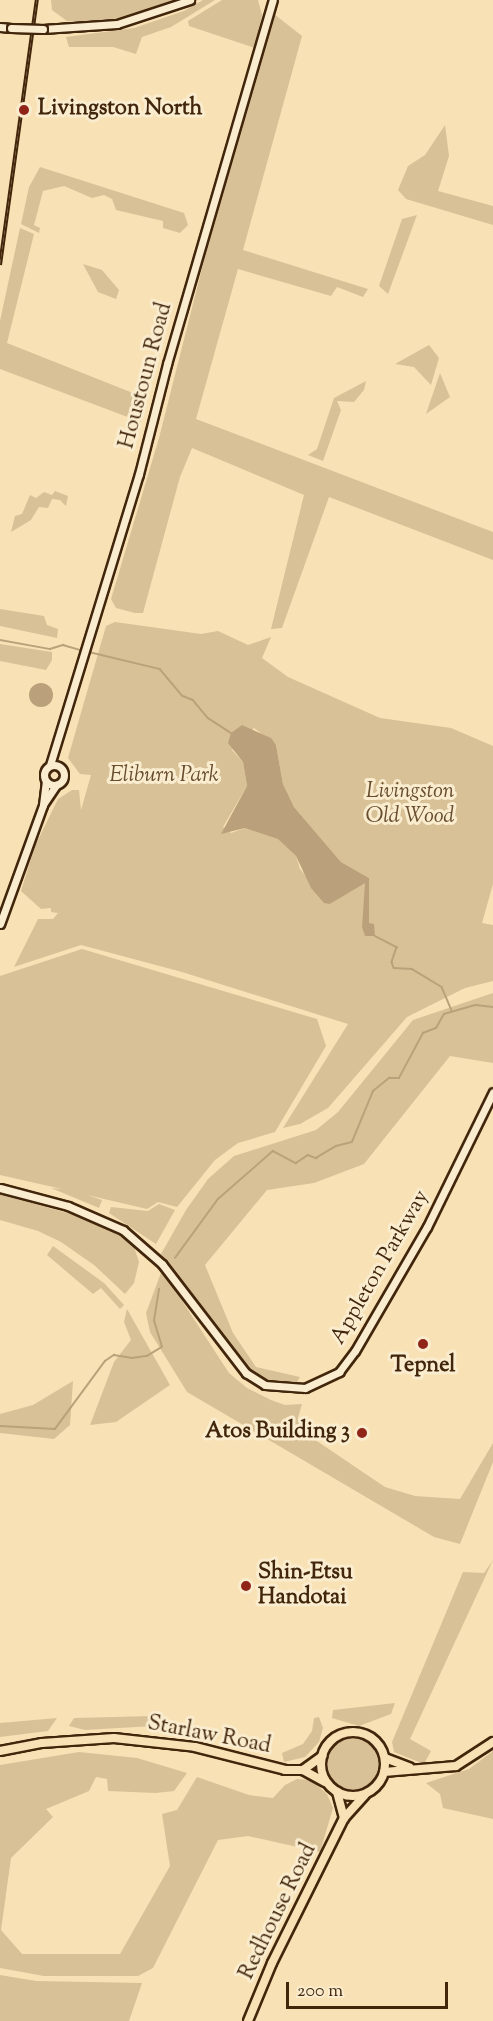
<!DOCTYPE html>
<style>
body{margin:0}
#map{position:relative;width:493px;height:2021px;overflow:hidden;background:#f8e1b4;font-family:"Sorts Mill Goudy",serif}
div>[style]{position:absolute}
.green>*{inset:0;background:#d9c197}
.round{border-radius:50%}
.water>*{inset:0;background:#baa17b}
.stream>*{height:1.5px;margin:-0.75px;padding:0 0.75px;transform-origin:0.75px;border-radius:0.75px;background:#baa17b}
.roads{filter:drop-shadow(2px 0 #42260c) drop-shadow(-2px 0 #42260c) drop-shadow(0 2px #42260c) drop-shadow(0 -2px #42260c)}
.secondary>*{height:7px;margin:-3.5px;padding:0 3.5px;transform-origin:3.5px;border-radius:3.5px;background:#faecce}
.secondary>.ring{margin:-3.5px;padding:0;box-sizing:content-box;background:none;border:7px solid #faecce;border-radius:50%}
.primary>*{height:8px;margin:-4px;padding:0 4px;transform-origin:4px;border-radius:4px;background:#f8e1b4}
.primary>.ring{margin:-4px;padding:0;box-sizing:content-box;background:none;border:8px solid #f8e1b4;border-radius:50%}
.rail>*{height:4px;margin-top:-2px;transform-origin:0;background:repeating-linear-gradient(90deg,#faecce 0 4.5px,#42260c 0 9px);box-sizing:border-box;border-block:2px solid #42260c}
.bridges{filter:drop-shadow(2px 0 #42260c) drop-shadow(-2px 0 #42260c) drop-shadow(0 2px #42260c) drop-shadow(0 -2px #42260c)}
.secondary-bridge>*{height:7px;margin:-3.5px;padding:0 3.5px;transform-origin:3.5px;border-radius:3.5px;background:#faecce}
.dots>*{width:16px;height:16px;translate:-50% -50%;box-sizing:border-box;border:3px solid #faecce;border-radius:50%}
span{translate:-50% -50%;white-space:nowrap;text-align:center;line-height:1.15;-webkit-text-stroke:6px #faecce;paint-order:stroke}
.poi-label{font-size:22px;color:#42260c;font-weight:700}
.left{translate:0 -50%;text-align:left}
.right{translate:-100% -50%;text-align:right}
.street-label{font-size:22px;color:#42260c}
.park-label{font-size:22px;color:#684d2f;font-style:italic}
.scale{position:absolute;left:286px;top:1982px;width:162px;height:27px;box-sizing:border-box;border:3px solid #42260c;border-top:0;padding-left:8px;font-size:18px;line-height:21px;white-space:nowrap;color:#42260c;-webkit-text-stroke:4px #faecce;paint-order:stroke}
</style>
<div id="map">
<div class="green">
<div style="clip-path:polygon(51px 0,174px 0,122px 18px,88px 22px,67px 21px,52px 10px)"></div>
<div style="clip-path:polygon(203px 0,215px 0,171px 27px,142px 37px,136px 54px,113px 47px,69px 47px,66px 37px,134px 28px,184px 11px)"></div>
<div style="clip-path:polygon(222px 0,258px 0,262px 15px,255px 48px,189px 26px,188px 21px)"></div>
<div style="clip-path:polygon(274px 14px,302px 36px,243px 250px,368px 289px,363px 297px,337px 287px,331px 296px,238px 269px,196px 419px,493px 532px,493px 560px,329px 497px,282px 628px,271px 629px,304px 495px,192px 448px,180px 477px,143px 613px,135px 613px,116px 608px,111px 599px,159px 438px,213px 225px)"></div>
<div style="clip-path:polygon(445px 125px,449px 156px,438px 191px,493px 206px,493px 225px,406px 199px,398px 190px,408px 166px,425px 155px)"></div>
<div style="clip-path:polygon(40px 167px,184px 213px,188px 225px,180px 233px,163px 228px,163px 221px,116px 210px,112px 199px,104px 195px,92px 198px,64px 186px,43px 191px,34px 225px,40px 228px,39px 233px,21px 224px,29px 187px)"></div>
<div style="clip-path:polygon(417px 215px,388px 294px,379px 286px,402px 219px)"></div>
<div style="clip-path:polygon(20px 228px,34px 234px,7px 343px,143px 397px,141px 422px,0 369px,0 321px)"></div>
<div style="clip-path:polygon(83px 264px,102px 270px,119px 290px,116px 299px,98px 292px)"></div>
<div style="clip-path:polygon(429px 345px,439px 358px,431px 385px,414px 367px,395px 364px)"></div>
<div style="clip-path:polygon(440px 373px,450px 397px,426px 414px)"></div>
<div style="clip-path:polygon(366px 381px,364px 390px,354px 402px,337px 401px,341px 410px,323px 461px,308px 455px,317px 449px,334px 398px)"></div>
<div style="clip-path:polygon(55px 491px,68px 496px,66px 506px,60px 500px,52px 499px,48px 508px,39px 507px,31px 520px,11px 532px,15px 516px,22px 514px,30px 495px,36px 498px,44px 492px,52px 495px)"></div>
<div style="clip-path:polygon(0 609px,44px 616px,47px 625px,58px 629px,57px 638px,0 626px)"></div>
<div style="clip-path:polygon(evenodd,115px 622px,201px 634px,218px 631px,248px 645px,271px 637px,262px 658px,288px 677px,380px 718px,451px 728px,493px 746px,493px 884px,482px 923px,493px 925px,493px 981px,465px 988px,407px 1017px,328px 1108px,300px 1124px,283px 1128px,348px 1024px,182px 972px,81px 945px,14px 967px,38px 919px,53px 919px,58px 913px,51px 912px,51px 908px,41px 909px,21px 891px,35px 846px,58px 799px,72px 790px,79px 790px,81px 810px,91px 775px,80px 774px,68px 758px,106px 626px,115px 622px,254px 728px,276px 745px,283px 784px,294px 807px,341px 862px,369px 878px,369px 923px,365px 925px,365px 882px,330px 904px,300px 869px,296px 856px,279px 839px,255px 829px,245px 828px,231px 833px,223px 827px,247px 786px,243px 762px,232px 750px,254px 728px)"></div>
<div style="clip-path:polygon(0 644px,52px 652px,52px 660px,46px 670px,0 661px)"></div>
<div style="clip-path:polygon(82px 949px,317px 1019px,326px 1046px,275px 1132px,238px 1143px,215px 1160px,177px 1207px,158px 1202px,147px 1209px,87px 1195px,102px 1200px,99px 1208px,51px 1188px,62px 1189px,0 1175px,0 976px)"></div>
<div style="clip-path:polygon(493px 993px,493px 1063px,450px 1056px,364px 1164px,314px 1183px,267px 1190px,205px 1265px,233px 1333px,256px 1367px,300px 1377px,296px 1384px,264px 1381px,244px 1365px,161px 1254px,186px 1210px,208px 1179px,234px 1156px,316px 1130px,338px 1112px,413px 1020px)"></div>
<div style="clip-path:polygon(0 1194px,95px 1221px,133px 1244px,139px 1262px,134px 1283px,125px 1294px,94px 1265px,61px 1242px,38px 1231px,0 1220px)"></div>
<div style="clip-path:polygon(159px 1204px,175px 1210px,156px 1244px,109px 1213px,111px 1207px,148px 1211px)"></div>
<div style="clip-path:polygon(53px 1246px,104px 1283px,124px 1305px,120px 1309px,101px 1288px,93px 1294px,47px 1255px)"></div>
<div style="clip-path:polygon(162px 1270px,229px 1373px,247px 1388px,271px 1400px,285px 1405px,302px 1404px,298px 1418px,302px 1431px,385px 1487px,415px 1496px,460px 1499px,493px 1443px,493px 1462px,460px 1544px,434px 1537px,187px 1392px,150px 1332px,146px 1313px)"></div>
<div style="clip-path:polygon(127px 1309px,170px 1385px,116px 1422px,90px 1425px,114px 1362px,131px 1340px,124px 1322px)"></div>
<div style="clip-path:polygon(73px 1381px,70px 1425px,54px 1439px,0 1433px,0 1414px,33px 1405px)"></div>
<div style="clip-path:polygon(493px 1560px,410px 1739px,431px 1751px,424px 1764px,394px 1752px,392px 1742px,463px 1572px,484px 1573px)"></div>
<div style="clip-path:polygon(395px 1703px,391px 1714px,359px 1726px,332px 1718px,333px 1710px)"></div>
<div style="clip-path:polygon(153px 1716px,153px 1726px,85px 1730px,69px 1726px,74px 1718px)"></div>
<div style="clip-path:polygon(319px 1717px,323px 1728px,319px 1742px,305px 1757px,284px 1762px,282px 1753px,303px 1744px,312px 1731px,314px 1718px)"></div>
<div style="clip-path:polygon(57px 1718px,48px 1731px,0 1737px,0 1723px)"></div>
<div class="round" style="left:324px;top:1735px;width:58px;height:58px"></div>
<div style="clip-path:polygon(493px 1751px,493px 1819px,443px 1808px,440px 1794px,426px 1783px,469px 1769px)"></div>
<div style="clip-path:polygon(79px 1752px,137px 1758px,187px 1773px,174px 1791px,156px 1793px,108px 1791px,107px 1779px,96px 1777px,89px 1791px,46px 1809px,53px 1817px,11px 1858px,1px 1930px,22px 1954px,120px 1954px,170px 1866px,162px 1814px,177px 1810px,197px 1777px,249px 1795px,273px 1798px,285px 1785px,297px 1779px,311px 1780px,327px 1794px,333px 1808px,320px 1852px,248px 1836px,218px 1840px,153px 1968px,138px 1976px,44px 1976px,0 1968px,0 1765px)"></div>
<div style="clip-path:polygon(0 1975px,36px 1981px,142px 1983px,129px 2021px,0 2021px)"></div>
</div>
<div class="water">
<div class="round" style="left:29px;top:683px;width:24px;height:24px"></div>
<div style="clip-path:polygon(242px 725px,271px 738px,276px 745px,283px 784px,294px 807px,341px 862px,369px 878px,369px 923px,374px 924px,375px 936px,365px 936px,362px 927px,365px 883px,330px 904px,324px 903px,311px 888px,296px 856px,278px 839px,245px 828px,221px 834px,247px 786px,243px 762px,228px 743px,231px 733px)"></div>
</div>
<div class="stream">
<div style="left:0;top:640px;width:51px;rotate:10.2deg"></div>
<div style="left:50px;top:649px;width:14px;rotate:-17deg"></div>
<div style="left:63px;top:645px;width:19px;rotate:16deg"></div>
<div style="left:89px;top:652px;width:73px;rotate:13.5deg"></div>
<div style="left:160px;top:669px;width:35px;rotate:50deg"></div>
<div style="left:183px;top:696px;width:11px;rotate:22deg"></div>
<div style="left:193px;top:700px;width:23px;rotate:50deg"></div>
<div style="left:208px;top:718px;width:27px;rotate:33deg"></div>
<div style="left:375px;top:936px;width:25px;rotate:27deg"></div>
<div style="left:397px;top:947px;width:16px;rotate:108deg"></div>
<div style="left:392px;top:962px;width:6px;rotate:72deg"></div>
<div style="left:394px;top:968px;width:18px;rotate:3deg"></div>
<div style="left:412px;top:969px;width:35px;rotate:31deg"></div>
<div style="left:442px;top:987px;width:25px;rotate:67deg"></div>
<div style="left:175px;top:1258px;width:73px;rotate:-53.9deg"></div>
<div style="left:218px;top:1199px;width:73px;rotate:-41.1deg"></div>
<div style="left:273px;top:1151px;width:26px;rotate:28deg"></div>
<div style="left:296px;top:1163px;width:14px;rotate:-34deg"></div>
<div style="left:308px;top:1155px;width:9px;rotate:21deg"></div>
<div style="left:316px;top:1158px;width:23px;rotate:-31deg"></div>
<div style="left:336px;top:1146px;width:16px;rotate:-14deg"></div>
<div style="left:352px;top:1142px;width:55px;rotate:-67.6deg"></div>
<div style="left:373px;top:1091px;width:21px;rotate:-39deg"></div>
<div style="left:389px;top:1078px;width:10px"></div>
<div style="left:399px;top:1078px;width:51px;rotate:-61.9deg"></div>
<div style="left:423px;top:1033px;width:14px;rotate:-21deg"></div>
<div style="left:436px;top:1028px;width:16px;rotate:-60deg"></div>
<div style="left:444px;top:1014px;width:33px;rotate:-16deg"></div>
<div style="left:476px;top:1005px;width:17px;rotate:7deg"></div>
<div style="left:0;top:1426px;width:55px;rotate:3.1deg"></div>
<div style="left:55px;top:1429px;width:84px;rotate:-53.7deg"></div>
<div style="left:105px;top:1361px;width:11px;rotate:-34deg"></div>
<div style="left:114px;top:1355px;width:18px;rotate:9deg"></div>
<div style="left:132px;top:1358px;width:15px;rotate:-8deg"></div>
<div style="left:147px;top:1356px;width:17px;rotate:-31deg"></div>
<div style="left:162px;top:1347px;width:27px;rotate:-107deg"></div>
<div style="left:154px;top:1321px;width:32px;rotate:-81deg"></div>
</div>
<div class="roads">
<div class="secondary">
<div style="left:0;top:27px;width:11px;rotate:5deg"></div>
<div style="left:43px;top:29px;width:74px;rotate:-3.9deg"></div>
<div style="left:117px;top:24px;width:77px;rotate:-18.2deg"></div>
<div class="ring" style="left:44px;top:765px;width:13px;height:13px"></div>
<div style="left:50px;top:765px;width:304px;rotate:-73deg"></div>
<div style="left:139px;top:474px;width:114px;rotate:-75.7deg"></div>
<div style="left:167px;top:364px;width:379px;rotate:-73.8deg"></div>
<div style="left:44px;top:803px;width:22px;rotate:-56deg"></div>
<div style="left:0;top:924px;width:127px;rotate:-70.1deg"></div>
<div style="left:43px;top:805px;width:23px;rotate:-83deg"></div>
<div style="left:0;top:1188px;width:70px;rotate:14.8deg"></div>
<div style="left:68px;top:1206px;width:60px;rotate:23.6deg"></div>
<div style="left:123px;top:1230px;width:52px;rotate:41.1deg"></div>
<div style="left:162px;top:1264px;width:138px;rotate:52.4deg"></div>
<div style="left:246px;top:1373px;width:22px;rotate:32deg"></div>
<div style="left:265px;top:1385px;width:40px;rotate:4.3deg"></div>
<div style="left:305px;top:1388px;width:38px;rotate:-25deg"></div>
<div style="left:339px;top:1372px;width:26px;rotate:-53deg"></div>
<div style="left:355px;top:1351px;width:143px;rotate:-59.9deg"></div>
<div style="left:427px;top:1227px;width:150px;rotate:-63.9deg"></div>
</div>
<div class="primary">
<div class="ring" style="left:321px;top:1732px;width:56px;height:56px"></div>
<div style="left:0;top:1751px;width:43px;rotate:-10.8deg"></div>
<div style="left:42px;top:1743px;width:72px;rotate:-4deg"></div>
<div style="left:114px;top:1738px;width:81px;rotate:6.3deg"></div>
<div style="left:195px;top:1747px;width:93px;rotate:14.3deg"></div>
<div style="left:285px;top:1770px;width:18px"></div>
<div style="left:303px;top:1770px;width:24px;rotate:-36deg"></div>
<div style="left:385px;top:1758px;width:26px;rotate:21deg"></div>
<div style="left:303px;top:1770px;width:25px;rotate:29deg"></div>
<div style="left:384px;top:1772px;width:72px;rotate:-4.8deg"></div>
<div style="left:456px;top:1766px;width:44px;rotate:-33deg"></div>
<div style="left:337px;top:1792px;width:27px;rotate:75deg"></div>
<div style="left:248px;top:2021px;width:63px;rotate:-67.5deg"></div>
<div style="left:272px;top:1963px;width:162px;rotate:-63.6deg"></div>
<div style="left:344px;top:1818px;width:31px;rotate:-48deg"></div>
</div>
</div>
<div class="rail">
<div style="left:0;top:265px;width:268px;rotate:-82.1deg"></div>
</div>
<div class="bridges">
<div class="secondary-bridge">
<div style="left:11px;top:28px;width:32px;rotate:2deg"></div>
</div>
</div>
<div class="dots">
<div style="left:24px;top:110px;background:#8f2418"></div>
<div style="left:423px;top:1344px;background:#8f2418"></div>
<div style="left:362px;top:1433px;background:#8f2418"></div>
<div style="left:246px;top:1586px;background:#8f2418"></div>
</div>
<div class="poi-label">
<span class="left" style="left:38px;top:110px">Livingston North</span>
<span style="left:423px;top:1367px">Tepnel</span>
<span class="right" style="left:350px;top:1433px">Atos Building 3</span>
<span class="left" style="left:258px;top:1586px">Shin-Etsu<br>Handotai</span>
</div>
<div class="street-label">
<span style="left:147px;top:376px;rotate:-75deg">Houstoun Road</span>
<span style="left:381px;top:1268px;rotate:-60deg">Appleton Parkway</span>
<span style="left:209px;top:1736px;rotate:11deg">Starlaw Road</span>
<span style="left:279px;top:1912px;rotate:-64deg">Redhouse Road</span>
</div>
<div class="park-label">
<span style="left:164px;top:777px">Eliburn Park</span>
<span style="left:410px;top:805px">Livingston<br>Old Wood</span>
</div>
<div class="scale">200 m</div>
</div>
